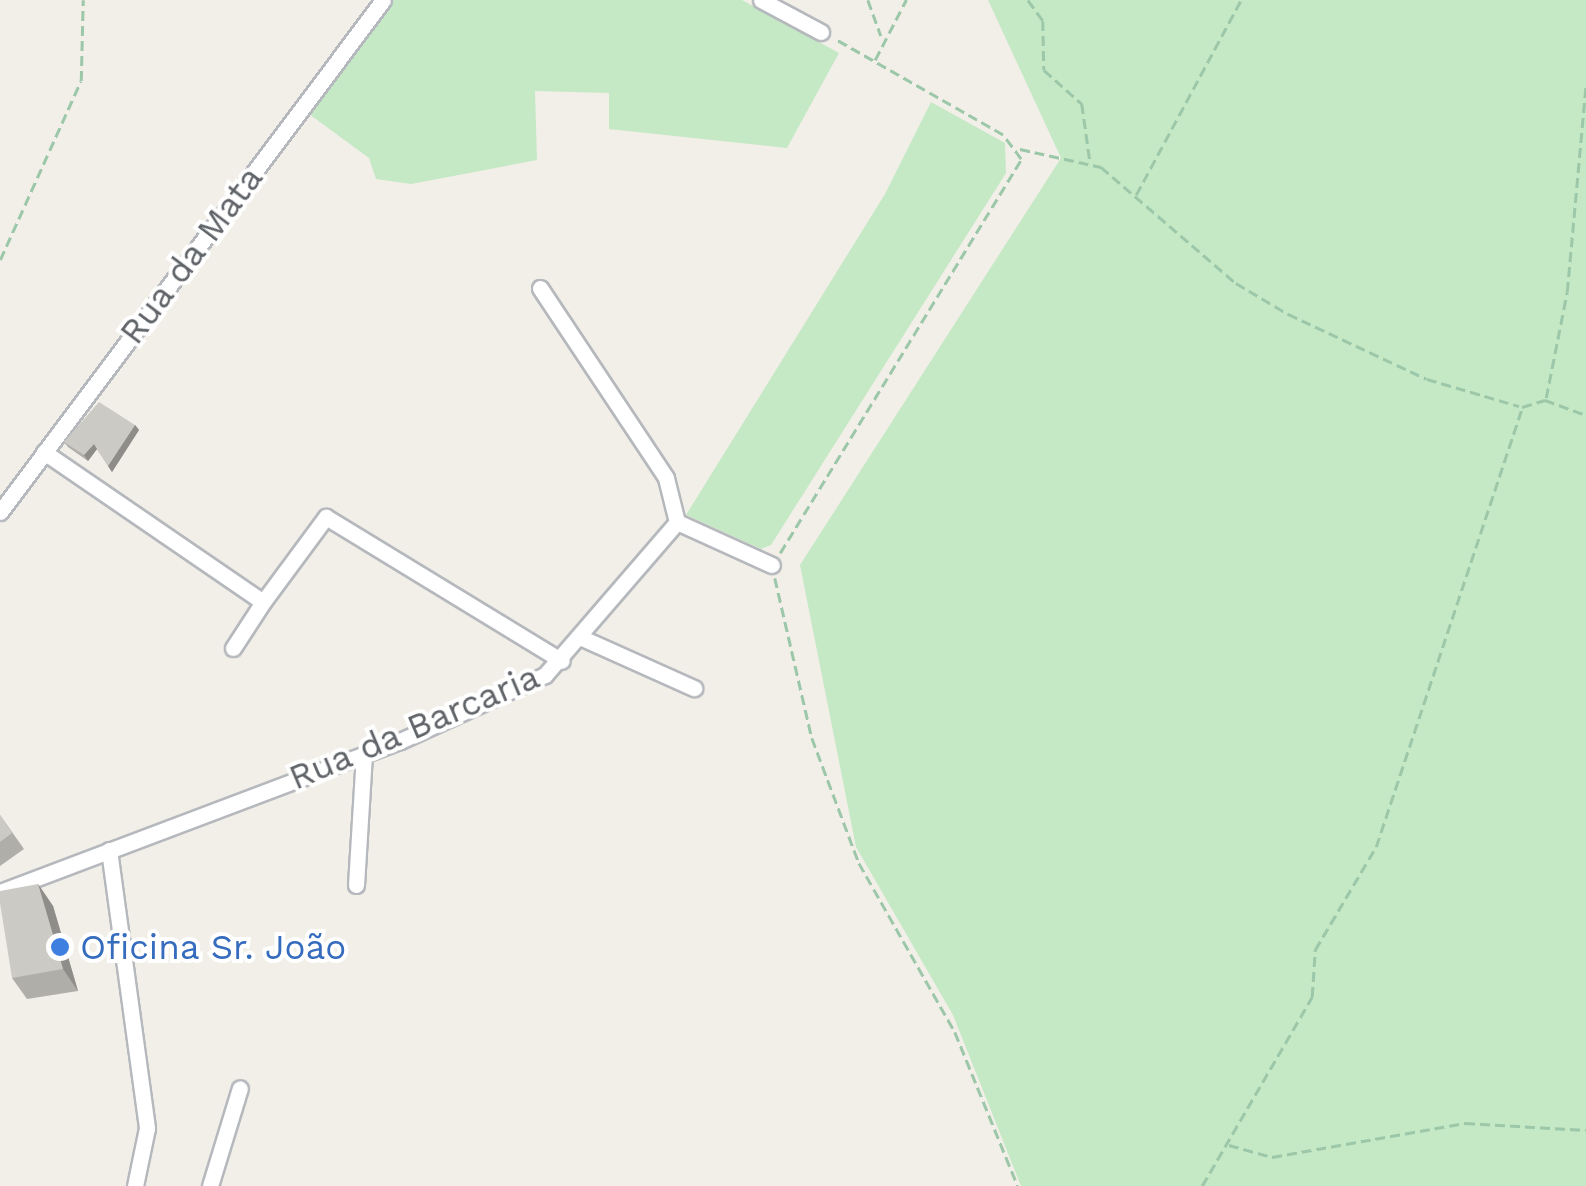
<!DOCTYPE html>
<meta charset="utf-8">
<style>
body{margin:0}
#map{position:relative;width:1586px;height:1186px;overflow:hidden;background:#f1efe8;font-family:"Work Sans",sans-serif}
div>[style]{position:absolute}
.green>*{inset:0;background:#c5e8c5}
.path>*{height:2.5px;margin-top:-1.25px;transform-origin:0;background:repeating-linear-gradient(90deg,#9cc7a9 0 10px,transparent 0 15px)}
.roads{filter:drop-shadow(2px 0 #b5b8bc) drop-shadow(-2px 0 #b5b8bc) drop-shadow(0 2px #b5b8bc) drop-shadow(0 -2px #b5b8bc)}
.minor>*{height:15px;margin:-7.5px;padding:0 7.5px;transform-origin:7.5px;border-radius:7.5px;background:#fff}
.wall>*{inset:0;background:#afaea9}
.shaded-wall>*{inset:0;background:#8f8d8a}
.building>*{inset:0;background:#cccac5}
.dots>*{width:28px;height:28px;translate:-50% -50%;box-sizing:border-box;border:5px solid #fff;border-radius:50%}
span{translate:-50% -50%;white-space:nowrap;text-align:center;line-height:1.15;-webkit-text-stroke:8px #fff;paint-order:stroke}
.street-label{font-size:35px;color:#5f6368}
.shop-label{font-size:35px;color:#366cbe}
.left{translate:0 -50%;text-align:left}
</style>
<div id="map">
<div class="green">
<div style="clip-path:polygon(393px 0,742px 0,839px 53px,787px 148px,609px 129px,609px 93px,535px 91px,537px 160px,411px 184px,376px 179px,369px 158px,309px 114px)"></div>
<div style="clip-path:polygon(988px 0,1586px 0,1586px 1186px,1021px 1186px,953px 1015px,856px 847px,800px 565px,1061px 158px)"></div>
<div style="clip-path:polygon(931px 102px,1005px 143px,1006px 173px,771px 545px,761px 549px,686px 515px,885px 194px)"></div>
</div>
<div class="path">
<div style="left:868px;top:0;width:38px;rotate:70deg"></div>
<div style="left:1028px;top:0;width:26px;rotate:54deg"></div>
<div style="left:1043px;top:21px;width:49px;rotate:88.8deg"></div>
<div style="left:1044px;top:70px;width:51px;rotate:41.8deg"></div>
<div style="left:1082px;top:104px;width:58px;rotate:82deg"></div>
<div style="left:875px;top:60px;width:68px;rotate:-62.7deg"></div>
<div style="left:1020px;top:149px;width:83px;rotate:12.5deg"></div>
<div style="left:1101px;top:167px;width:178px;rotate:40.7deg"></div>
<div style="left:1236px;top:283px;width:61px;rotate:30.8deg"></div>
<div style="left:1288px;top:314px;width:153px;rotate:25.1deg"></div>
<div style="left:1427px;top:379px;width:96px;rotate:16.4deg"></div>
<div style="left:1136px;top:195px;width:221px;rotate:-61.7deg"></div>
<div style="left:0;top:260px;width:196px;rotate:-65.7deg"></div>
<div style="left:81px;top:81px;width:81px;rotate:-88.6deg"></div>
<div style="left:1546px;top:398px;width:108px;rotate:-78.8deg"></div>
<div style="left:1567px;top:292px;width:208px;rotate:-84.8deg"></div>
<div style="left:780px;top:553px;width:462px;rotate:-58.5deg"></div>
<div style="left:1021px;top:159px;width:30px;rotate:-127deg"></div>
<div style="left:1003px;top:135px;width:193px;rotate:-150.3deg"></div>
<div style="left:775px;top:578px;width:164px;rotate:77deg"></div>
<div style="left:812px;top:738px;width:134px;rotate:69.4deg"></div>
<div style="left:859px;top:863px;width:194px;rotate:60.4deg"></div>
<div style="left:955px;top:1032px;width:166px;rotate:67.8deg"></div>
<div style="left:1229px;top:1145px;width:45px;rotate:15.6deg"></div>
<div style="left:1272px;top:1157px;width:196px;rotate:-10deg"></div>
<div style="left:1465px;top:1123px;width:121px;rotate:3.3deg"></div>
<div style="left:1202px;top:1186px;width:219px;rotate:-59.8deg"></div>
<div style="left:1312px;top:997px;width:47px;rotate:-86.3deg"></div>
<div style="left:1315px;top:950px;width:120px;rotate:-59.4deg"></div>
<div style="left:1376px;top:847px;width:464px;rotate:-71.6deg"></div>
<div style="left:1522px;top:407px;width:24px;rotate:-17deg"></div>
<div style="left:1545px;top:400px;width:44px;rotate:20.1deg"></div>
</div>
<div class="roads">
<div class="minor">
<div style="left:761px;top:0;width:68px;rotate:28.1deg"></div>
<div style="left:540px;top:288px;width:228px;rotate:56.4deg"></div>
<div style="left:666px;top:478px;width:45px;rotate:76deg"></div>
<div style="left:44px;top:452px;width:265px;rotate:34.4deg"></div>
<div style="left:263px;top:602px;width:106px;rotate:-53.5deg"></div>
<div style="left:326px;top:517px;width:276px;rotate:31.4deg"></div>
<div style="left:0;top:512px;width:639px;rotate:-53.2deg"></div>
<div style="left:677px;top:522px;width:104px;rotate:24.4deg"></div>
<div style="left:582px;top:638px;width:123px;rotate:24.1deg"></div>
<div style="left:233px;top:648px;width:55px;rotate:-56.9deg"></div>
<div style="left:109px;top:850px;width:281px;rotate:82.2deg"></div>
<div style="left:147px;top:1128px;width:59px;rotate:101.7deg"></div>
<div style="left:356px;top:885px;width:131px;rotate:-86.5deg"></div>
<div style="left:0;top:892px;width:428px;rotate:-20.7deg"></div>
<div style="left:400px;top:741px;width:159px;rotate:-24.5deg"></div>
<div style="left:545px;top:675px;width:202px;rotate:-49.2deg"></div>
<div style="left:210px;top:1186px;width:102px;rotate:-73deg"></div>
</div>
</div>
<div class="wall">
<div style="clip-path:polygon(135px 425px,139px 430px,112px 472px,97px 449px,88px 461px,68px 447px,64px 442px)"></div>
<div style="clip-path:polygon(0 815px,24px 849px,0 866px)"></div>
<div style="clip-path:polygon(38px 884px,53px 906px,78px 991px,27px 999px,12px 978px)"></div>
</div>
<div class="shaded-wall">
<div style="clip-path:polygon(135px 425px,139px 430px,112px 472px,108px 466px)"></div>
<div style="clip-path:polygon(94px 444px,97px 449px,88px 461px,84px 455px)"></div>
<div style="clip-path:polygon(38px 884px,53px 906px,78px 991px,63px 969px)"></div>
</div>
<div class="building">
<div style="clip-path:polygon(99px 402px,135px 425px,108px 466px,94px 444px,84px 455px,64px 442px)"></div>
<div style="clip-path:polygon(0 815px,12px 833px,0 842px)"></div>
<div style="clip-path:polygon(38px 884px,63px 969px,12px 978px,0 903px,0 891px)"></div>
</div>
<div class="dots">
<div style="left:60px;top:947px;background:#3f7fe0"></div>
</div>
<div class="street-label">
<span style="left:191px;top:255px;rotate:-53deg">Rua da Mata</span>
<span style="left:414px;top:727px;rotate:-23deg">Rua da Barcaria</span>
</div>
<div class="shop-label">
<span class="left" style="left:80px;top:947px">Oficina Sr. João</span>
</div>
</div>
